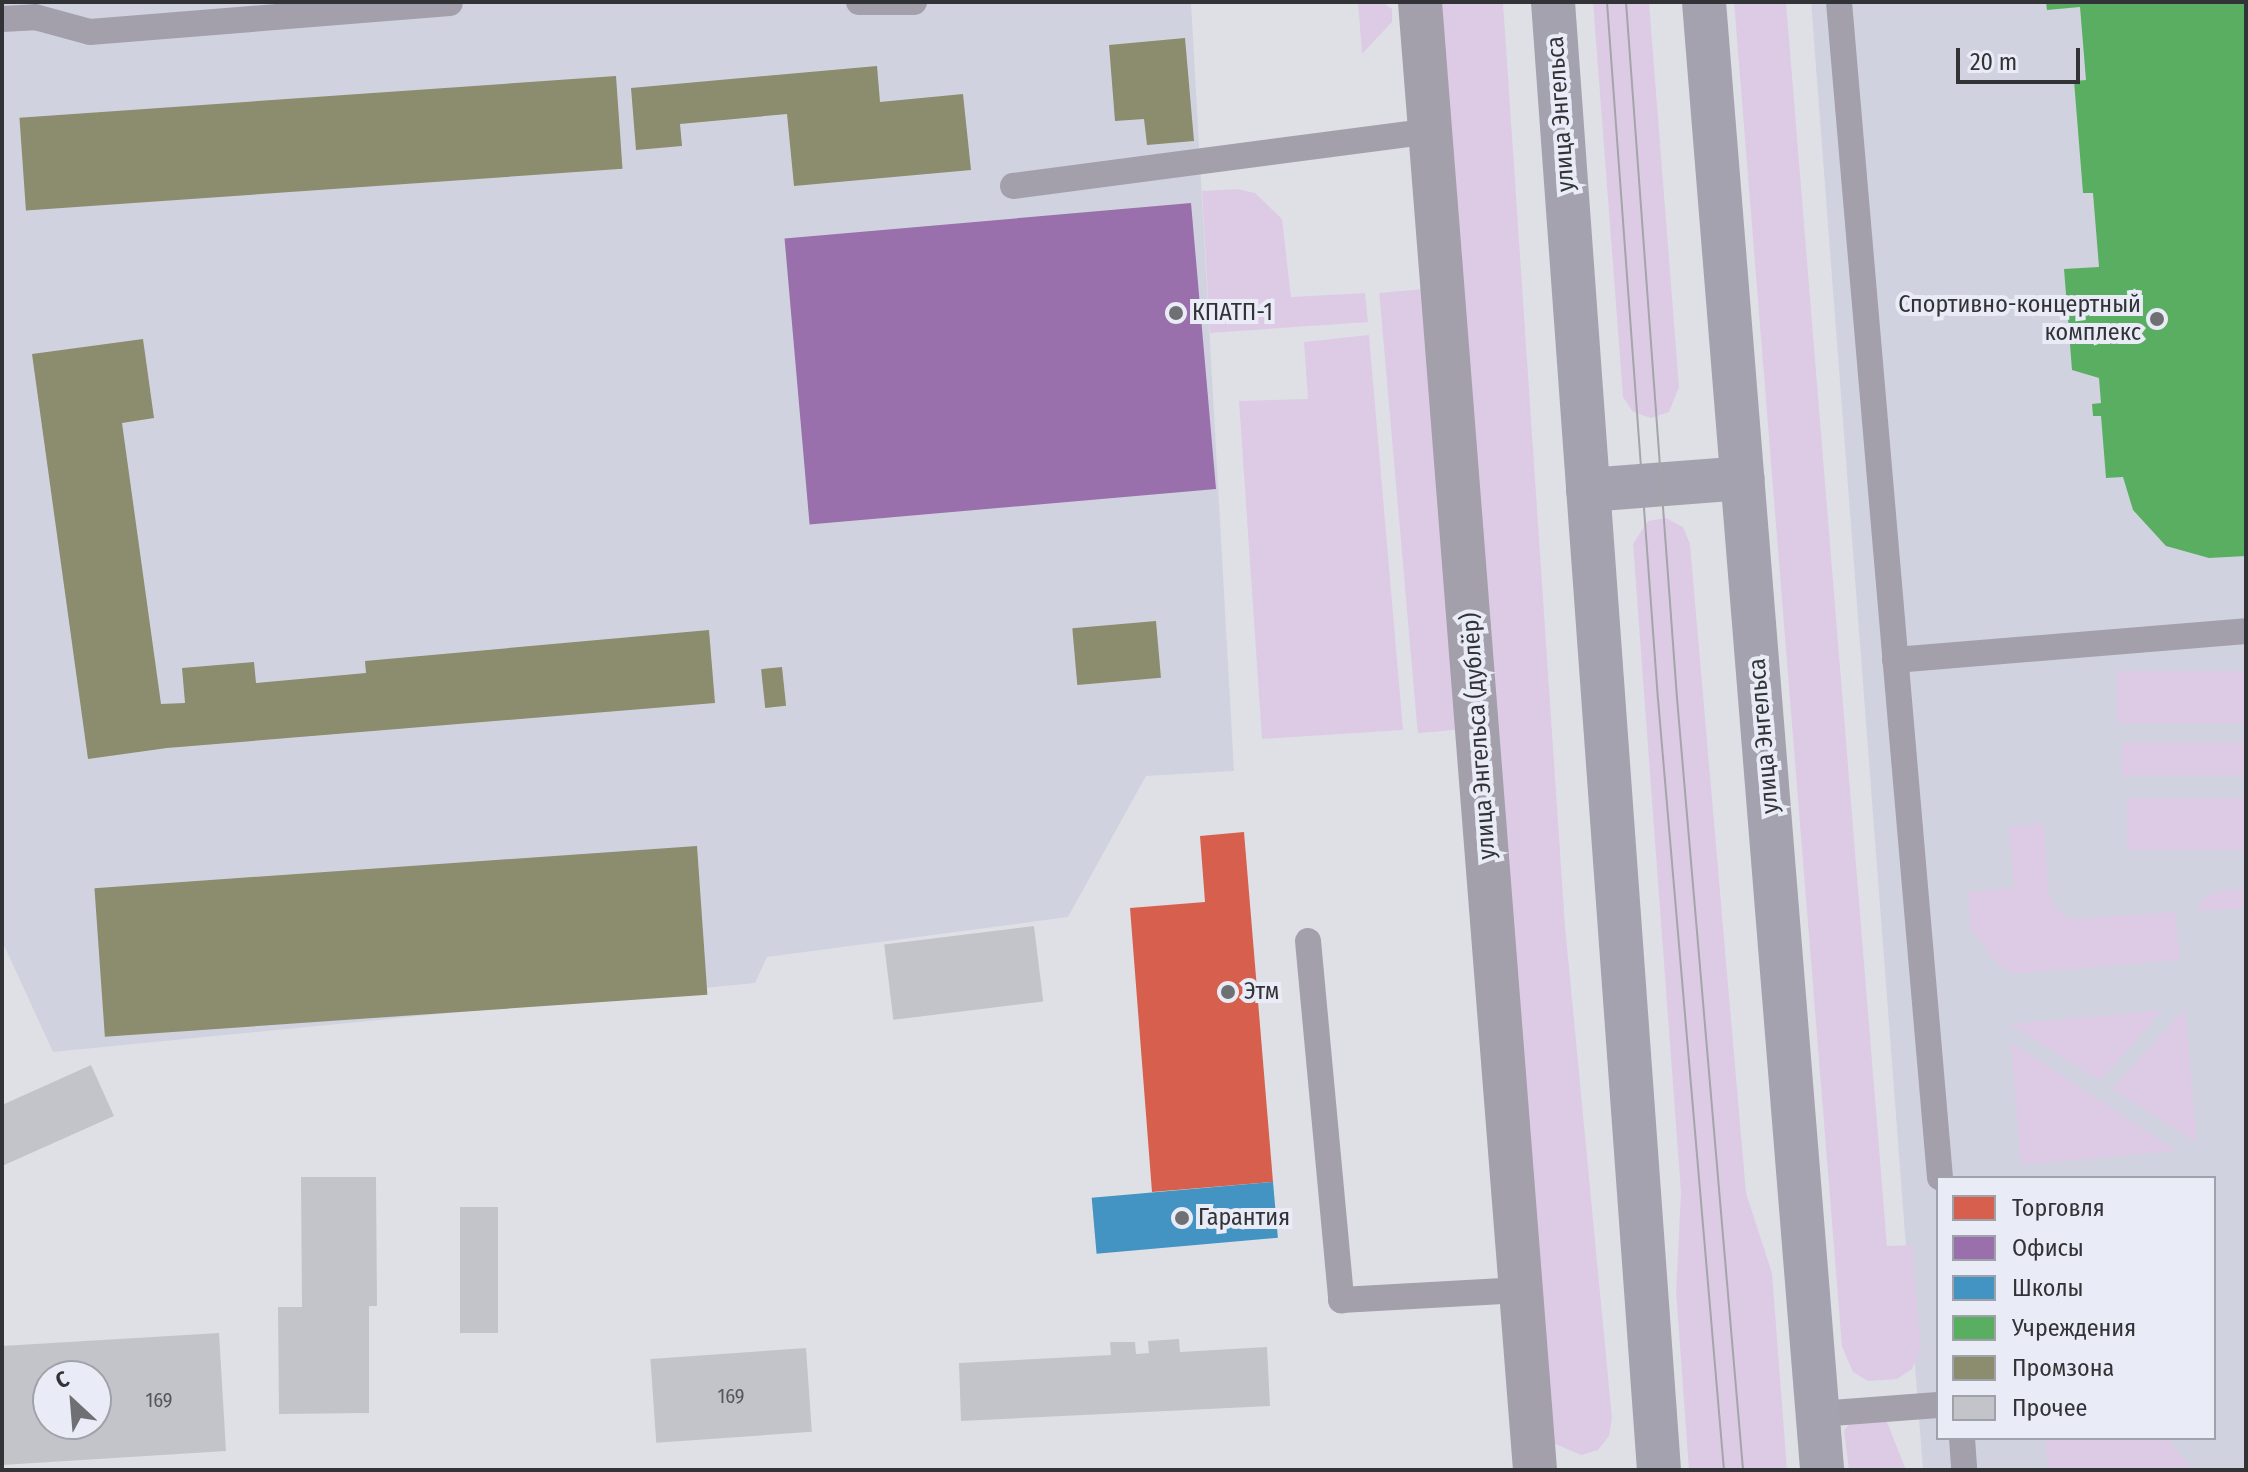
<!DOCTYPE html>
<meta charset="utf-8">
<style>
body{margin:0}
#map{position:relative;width:2248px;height:1472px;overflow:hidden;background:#dfe0e6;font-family:"Fira Sans Condensed",sans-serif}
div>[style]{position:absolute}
.built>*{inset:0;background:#d0d3df}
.green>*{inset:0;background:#ddcbe5;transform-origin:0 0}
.shops>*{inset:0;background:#d6604d}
.offices>*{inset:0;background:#9970ab;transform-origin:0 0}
.schools>*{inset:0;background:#4393c3;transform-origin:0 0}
.public>*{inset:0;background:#5aae61}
.industry>*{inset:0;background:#8c8c6e;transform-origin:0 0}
.building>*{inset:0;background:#c3c4c9;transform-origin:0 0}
.service>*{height:26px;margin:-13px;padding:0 13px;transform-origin:13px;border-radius:13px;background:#a3a0ab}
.minor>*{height:44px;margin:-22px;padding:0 22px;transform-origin:22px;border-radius:22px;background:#a3a0ab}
.primary>*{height:44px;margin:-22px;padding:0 22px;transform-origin:22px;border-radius:22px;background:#a4a2af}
.tram>*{height:2px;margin:-1px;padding:0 1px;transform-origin:1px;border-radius:1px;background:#a5a4ab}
.dots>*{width:22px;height:22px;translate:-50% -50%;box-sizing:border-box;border:4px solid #e9ecf6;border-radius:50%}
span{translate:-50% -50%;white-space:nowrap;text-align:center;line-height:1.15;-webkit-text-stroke:8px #e9ecf6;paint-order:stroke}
.number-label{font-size:20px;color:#56575c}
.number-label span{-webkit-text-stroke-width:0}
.street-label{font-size:24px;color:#323337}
.poi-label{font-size:24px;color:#323337}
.right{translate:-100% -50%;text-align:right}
.left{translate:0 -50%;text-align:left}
.frame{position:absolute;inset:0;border:4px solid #323337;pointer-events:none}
.legend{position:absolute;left:1936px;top:1176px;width:280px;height:264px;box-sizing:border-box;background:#e9ecf6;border:2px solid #a0a2aa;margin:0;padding:10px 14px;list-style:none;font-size:24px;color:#323337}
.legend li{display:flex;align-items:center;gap:16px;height:40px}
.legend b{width:40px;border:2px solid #a0a2aa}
.north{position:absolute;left:32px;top:1360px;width:80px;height:80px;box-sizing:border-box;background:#e9ecf6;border:2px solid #a0a2aa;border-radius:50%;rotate:334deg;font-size:22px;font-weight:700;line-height:32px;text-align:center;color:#323337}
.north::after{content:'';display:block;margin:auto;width:28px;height:36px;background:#6f7074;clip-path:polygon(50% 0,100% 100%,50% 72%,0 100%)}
.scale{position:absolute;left:1956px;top:48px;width:124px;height:36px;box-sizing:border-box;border:4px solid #323337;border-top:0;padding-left:10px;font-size:24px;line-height:28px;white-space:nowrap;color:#323337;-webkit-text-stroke:6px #e9ecf6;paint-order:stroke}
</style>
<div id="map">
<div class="built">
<div style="clip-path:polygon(2px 2px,1191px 2px,1234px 771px,1146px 776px,1068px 917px,767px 957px,755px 983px,53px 1052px,2px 941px)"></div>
<div style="clip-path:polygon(evenodd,1811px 2px,2246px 2px,2246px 1470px,1923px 1470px,1811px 2px,1938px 1178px,2214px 1178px,2214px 1438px,1938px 1438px,1938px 1178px)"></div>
</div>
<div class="green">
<div style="clip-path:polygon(1358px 2px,1382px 2px,1392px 9px,1392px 22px,1362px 54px)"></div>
<div style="clip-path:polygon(1428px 2px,1503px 2px,1565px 926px,1612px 1419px,1609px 1436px,1598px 1450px,1581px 1455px,1553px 1443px)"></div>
<div style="clip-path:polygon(1593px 2px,1649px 2px,1679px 387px,1669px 412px,1651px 418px,1633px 412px,1623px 397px)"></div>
<div style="clip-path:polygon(1734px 2px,1786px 2px,1887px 1246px,1912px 1245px,1921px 1348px,1912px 1369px,1897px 1379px,1868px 1381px,1853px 1372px,1842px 1347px)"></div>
<div style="clip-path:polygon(1237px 189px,1255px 193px,1282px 219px,1291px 297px,1365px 293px,1368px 322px,1210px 333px,1202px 191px)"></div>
<div style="left:1435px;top:288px;width:442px;height:56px;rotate:85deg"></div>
<div style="clip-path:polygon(1369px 335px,1403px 730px,1262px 739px,1239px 401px,1308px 399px,1304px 342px)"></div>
<div style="clip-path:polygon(1666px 518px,1683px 527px,1690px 544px,1746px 1193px,1772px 1273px,1787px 1470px,1689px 1470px,1676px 1291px,1681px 1193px,1633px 544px,1648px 521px)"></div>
<div style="left:2246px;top:671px;width:52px;height:130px;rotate:90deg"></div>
<div style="left:2246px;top:742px;width:34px;height:124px;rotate:90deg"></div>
<div style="left:2246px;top:798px;width:52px;height:119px;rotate:90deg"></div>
<div style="clip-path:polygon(2044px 823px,2048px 890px,2055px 907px,2069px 919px,2175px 912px,2180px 960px,2015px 974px,1998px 965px,1971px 929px,1968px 892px,2014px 888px,2009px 827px)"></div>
<div style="clip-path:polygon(2246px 888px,2246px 908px,2198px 911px,2202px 899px,2217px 891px)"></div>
<div style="clip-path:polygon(2185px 1008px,2197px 1143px,2112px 1089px)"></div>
<div style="clip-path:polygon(2162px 1010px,2100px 1081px,2010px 1024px)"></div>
<div style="clip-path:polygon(2011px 1042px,2177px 1151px,2021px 1165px)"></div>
<div style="clip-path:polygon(1876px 1416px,1887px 1422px,1906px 1470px,1849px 1470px,1844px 1431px,1852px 1420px)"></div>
<div style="clip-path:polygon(2045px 1438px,2167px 1438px,2193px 1470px,2048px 1470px)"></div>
</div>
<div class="shops">
<div style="clip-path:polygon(1244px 832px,1273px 1182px,1152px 1192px,1130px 908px,1205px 902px,1200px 836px)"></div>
</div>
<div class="offices">
<div style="left:1191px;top:203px;width:287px;height:408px;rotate:85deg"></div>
</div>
<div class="schools">
<div style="left:1273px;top:1182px;width:56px;height:182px;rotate:85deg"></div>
</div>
<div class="public">
<div style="clip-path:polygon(2046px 2px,2246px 2px,2246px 556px,2209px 558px,2166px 546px,2133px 510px,2123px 477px,2106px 478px,2101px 416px,2093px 416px,2092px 404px,2101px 403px,2099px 378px,2072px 370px,2064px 269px,2099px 267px,2093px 193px,2083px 193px,2074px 81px,2086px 80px,2080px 7px,2047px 10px)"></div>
</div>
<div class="industry">
<div style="clip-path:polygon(1185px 38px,1194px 141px,1147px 145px,1144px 119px,1115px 121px,1109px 45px)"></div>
<div style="clip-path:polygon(877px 66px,880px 102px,963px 94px,971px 170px,794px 186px,787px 114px,680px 124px,682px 146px,636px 150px,631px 88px)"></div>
<div style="left:616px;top:76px;width:93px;height:598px;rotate:86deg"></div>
<div style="clip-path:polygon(143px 339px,154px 418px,122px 423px,161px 704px,185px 703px,182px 668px,254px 662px,256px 683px,366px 673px,365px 661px,709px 630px,715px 703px,167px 748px,88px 759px,32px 354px)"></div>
<div style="left:1156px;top:621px;width:57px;height:84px;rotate:85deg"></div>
<div style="left:782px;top:667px;width:39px;height:21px;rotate:84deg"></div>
<div style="left:697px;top:846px;width:149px;height:604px;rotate:86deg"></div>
</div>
<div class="building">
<div style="left:1034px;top:926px;width:76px;height:151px;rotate:83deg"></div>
<div style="clip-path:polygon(91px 1065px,114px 1116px,2px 1166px,2px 1105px)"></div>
<div style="clip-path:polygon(301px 1177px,376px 1177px,377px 1306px,369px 1306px,369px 1413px,279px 1414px,278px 1307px,302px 1307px)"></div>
<div style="left:460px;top:1207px;width:38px;height:126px"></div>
<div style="clip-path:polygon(evenodd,219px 1333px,226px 1451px,2px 1465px,2px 1346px,219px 1333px,48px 1376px,96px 1376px,96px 1424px,48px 1424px,48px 1376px)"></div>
<div style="clip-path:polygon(1179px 1339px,1180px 1352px,1267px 1347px,1270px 1406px,961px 1421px,959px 1363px,1111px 1355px,1110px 1342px,1135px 1342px,1136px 1354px,1149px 1353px,1148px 1341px)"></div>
<div style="left:806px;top:1348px;width:84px;height:156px;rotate:86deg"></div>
</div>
<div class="service">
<div style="left:859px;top:2px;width:55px"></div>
<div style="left:1839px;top:2px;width:1180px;rotate:85.09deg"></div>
<div style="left:2px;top:19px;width:33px;rotate:-3deg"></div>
<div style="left:35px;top:17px;width:57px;rotate:15.3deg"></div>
<div style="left:90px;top:32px;width:361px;rotate:-4.6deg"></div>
<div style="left:1013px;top:186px;width:421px;rotate:-7.5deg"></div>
<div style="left:1895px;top:660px;width:352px;rotate:-4.7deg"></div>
<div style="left:1308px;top:941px;width:361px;rotate:84.7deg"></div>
<div style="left:1341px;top:1300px;width:180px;rotate:-3.2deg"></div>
<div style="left:1819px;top:1414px;width:119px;rotate:-4.3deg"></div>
<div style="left:1962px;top:1438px;width:32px;rotate:86deg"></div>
</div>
<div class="minor">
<div style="left:1420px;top:2px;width:1472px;rotate:85.52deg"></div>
</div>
<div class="primary">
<div style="left:1553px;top:2px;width:1472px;rotate:85.87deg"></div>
<div style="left:1704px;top:2px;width:1473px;rotate:85.4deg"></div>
<div style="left:1588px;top:490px;width:155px;rotate:-4.4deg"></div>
</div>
<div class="tram">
<div style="left:1607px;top:2px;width:699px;rotate:85.82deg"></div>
<div style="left:1658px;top:699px;width:774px;rotate:85.11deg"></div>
<div style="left:1626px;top:2px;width:698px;rotate:85.81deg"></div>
<div style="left:1677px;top:698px;width:775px;rotate:85.11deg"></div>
</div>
<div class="dots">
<div style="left:1176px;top:313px;background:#6f7074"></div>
<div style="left:2157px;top:319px;background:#6f7074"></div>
<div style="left:1228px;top:992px;background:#6f7074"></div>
<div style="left:1182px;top:1218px;background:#6f7074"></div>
</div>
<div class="number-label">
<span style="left:731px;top:1396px">169</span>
<span style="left:159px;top:1400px">169</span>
</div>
<div class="street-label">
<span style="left:1561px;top:114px;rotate:-94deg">улица Энгельса</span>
<span style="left:1479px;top:736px;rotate:-94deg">улица Энгельса (дублёр)</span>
<span style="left:1764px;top:736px;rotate:-95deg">улица Энгельса</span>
</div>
<div class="poi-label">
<span class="right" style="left:2141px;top:319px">Спортивно-концертный<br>комплекс</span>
<span class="left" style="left:1192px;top:313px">КПАТП-1</span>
<span class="left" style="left:1244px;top:992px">Этм</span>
<span class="left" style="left:1198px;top:1218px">Гарантия</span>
</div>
<div class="frame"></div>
<ul class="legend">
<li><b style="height:22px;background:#d6604d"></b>Торговля</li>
<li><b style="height:22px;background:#9970ab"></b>Офисы</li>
<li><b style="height:22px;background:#4393c3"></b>Школы</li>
<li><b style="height:22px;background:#5aae61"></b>Учреждения</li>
<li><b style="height:22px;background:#8c8c6e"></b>Промзона</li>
<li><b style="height:22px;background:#c3c4c9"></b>Прочее</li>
</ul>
<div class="north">С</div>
<div class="scale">20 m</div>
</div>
